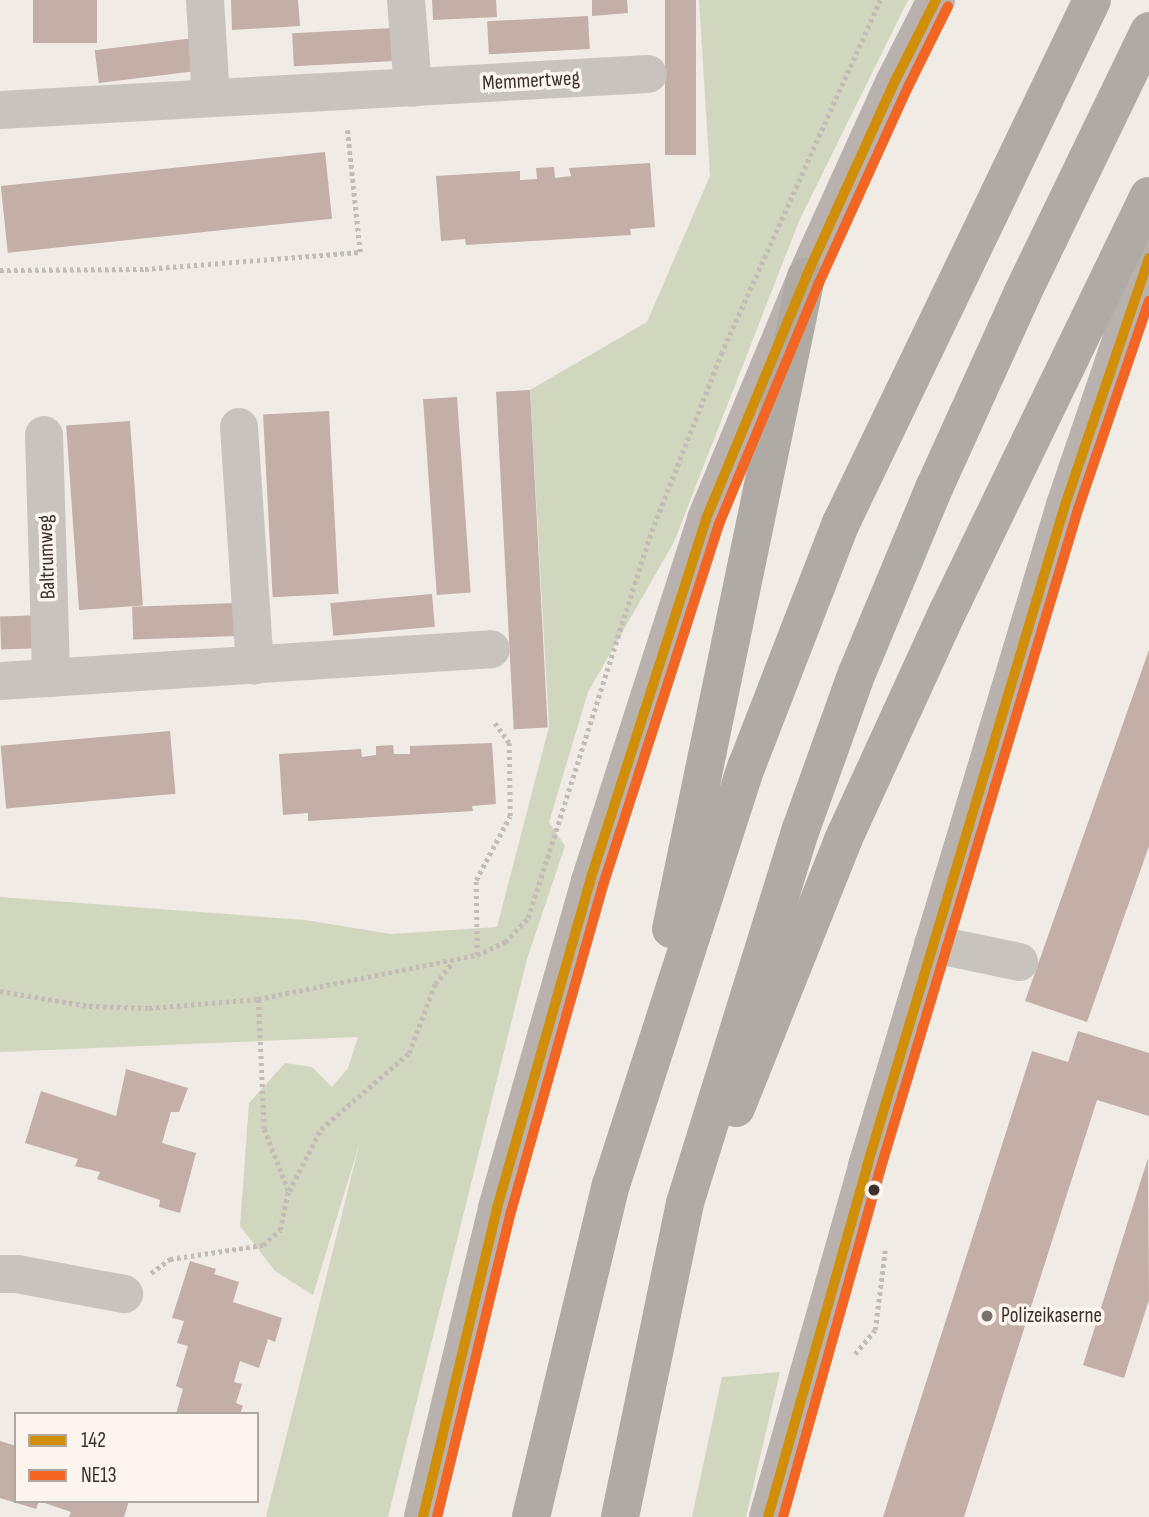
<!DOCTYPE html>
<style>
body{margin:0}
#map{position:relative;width:1149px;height:1517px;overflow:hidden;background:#f0ebe5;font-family:"Sofia Sans Condensed",sans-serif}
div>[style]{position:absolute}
.green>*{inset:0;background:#d1d6bf}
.building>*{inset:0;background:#c3afa7;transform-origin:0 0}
.path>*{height:4.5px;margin-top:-2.25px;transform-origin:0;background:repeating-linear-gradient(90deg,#c2bbb6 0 3.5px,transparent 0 7px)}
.minor>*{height:38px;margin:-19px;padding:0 19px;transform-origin:19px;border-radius:19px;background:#c9c3be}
.major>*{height:38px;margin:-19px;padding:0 19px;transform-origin:19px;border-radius:19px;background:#b8b1ad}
.highway>*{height:38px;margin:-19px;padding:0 19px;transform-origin:19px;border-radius:19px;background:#afaaa4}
.bus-1>*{height:10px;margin:-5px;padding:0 5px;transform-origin:5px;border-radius:5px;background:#d18e09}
.bus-2>*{height:10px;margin:-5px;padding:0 5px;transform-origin:5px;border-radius:5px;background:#f26522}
.dots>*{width:19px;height:19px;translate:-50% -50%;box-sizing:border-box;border:4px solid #fbf5ee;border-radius:50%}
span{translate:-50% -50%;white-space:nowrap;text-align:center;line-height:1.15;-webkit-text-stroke:7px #fbf5ee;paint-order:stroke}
.street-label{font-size:21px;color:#3b302b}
.poi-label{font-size:21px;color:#3b302b}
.left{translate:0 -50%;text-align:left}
.legend{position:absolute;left:14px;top:1412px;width:245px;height:91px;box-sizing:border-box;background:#fbf5ee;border:2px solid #aea6a0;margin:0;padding:9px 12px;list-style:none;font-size:21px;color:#3b302b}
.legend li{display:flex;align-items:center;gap:14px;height:35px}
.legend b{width:35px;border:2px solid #aea6a0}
</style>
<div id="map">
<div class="green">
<div style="clip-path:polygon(699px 0,908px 0,799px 221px,674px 542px,588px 692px,549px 822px,565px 846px,527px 959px,388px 1517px,266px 1517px,360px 1142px,313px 1295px,275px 1271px,240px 1226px,249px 1103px,285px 1063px,312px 1067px,332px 1087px,348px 1068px,358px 1037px,0 1052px,0 897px,305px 920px,391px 934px,497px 927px,549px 727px,530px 390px,647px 322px,710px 176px)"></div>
<div style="clip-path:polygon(780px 1372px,746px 1517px,692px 1517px,722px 1377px)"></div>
</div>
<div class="building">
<div style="left:33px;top:0;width:64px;height:43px"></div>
<div style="clip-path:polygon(231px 0,298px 0,300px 26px,232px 30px)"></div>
<div style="clip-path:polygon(432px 0,496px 0,497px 17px,433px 20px)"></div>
<div style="clip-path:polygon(592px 0,627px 0,628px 13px,592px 16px)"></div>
<div style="left:665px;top:0;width:31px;height:155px"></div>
<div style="left:588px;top:16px;width:33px;height:101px;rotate:87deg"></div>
<div style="left:393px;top:28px;width:33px;height:101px;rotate:87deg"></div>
<div style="left:194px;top:38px;width:33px;height:100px;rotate:83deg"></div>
<div style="left:325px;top:152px;width:67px;height:326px;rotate:84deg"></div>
<div style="clip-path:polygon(650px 163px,655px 227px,630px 229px,631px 235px,466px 245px,465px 239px,441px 241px,436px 176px,520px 171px,520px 180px,537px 179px,536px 168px,554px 167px,555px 178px,571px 176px,569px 168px)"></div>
<div style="left:530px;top:390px;width:338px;height:34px;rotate:87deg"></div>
<div style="left:457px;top:397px;width:196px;height:34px;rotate:86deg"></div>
<div style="left:329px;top:411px;width:183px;height:66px;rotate:87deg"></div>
<div style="left:130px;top:421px;width:185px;height:64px;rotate:86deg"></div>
<div style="left:432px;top:594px;width:33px;height:102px;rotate:85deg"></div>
<div style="left:236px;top:603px;width:33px;height:104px;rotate:88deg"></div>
<div style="left:41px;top:615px;width:33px;height:41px;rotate:88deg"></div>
<div style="clip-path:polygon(1149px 650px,1149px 846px,1087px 1022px,1025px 1001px)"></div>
<div style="left:170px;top:731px;width:63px;height:170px;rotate:85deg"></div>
<div style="clip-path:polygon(492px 743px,496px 804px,472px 806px,473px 811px,308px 821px,308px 813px,283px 815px,279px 754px,361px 749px,362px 757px,376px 755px,376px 746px,393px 745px,394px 754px,410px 754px,410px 746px)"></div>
<div style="clip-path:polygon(1078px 1031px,1149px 1053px,1149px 1116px,1097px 1100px,964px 1517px,883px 1517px,1032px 1051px,1068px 1062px)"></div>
<div style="clip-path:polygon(126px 1069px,188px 1088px,179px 1112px,171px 1112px,162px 1143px,196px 1153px,180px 1213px,159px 1207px,160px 1200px,97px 1179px,100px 1172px,75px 1166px,78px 1159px,25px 1143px,41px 1091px,116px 1116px)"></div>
<div style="clip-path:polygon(1148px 1158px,1149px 1300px,1124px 1378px,1083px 1365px)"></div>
<div style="clip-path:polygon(190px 1261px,216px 1269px,214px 1274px,239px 1282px,233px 1302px,282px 1318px,275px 1342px,268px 1339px,259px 1368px,240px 1361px,234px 1382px,242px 1384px,236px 1403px,243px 1406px,240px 1414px,176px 1414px,183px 1389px,176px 1386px,188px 1346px,177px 1343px,184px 1321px,172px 1318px)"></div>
<div style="clip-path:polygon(0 1441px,16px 1446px,16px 1501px,39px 1501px,36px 1509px,0 1498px)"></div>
<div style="clip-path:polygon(39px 1501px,129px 1501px,124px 1517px,69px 1517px,71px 1512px)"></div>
</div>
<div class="path">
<div style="left:0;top:270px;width:145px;rotate:-0.4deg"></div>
<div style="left:145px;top:269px;width:216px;rotate:-4.5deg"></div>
<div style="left:360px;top:252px;width:125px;rotate:-96deg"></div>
<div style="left:477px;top:955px;width:75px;rotate:-90.8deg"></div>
<div style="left:476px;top:880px;width:72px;rotate:-62deg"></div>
<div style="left:510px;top:816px;width:73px;rotate:-90.8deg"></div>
<div style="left:509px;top:743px;width:26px;rotate:-126deg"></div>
<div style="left:0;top:991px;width:90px;rotate:9.6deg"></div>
<div style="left:89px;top:1006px;width:60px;rotate:1.9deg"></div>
<div style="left:149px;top:1008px;width:109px;rotate:-4.7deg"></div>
<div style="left:258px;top:999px;width:223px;rotate:-11.4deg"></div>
<div style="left:477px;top:955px;width:31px;rotate:-25deg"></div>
<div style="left:505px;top:942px;width:33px;rotate:-46deg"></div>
<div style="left:528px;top:918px;width:399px;rotate:-72.3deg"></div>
<div style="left:649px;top:538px;width:198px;rotate:-68.6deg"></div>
<div style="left:721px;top:354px;width:388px;rotate:-65.8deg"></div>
<div style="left:289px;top:1191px;width:70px;rotate:-62.7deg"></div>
<div style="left:321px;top:1129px;width:116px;rotate:-40.8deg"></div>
<div style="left:409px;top:1053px;width:74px;rotate:-69.4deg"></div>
<div style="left:435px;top:984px;width:28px;rotate:-51deg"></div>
<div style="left:151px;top:1273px;width:24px;rotate:-36deg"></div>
<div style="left:170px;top:1259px;width:94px;rotate:-8.6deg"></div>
<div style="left:263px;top:1245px;width:23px;rotate:-41deg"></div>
<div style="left:280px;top:1230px;width:40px;rotate:-78deg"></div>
<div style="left:288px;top:1191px;width:66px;rotate:-111.2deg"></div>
<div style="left:264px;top:1129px;width:130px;rotate:-92.6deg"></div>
<div style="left:855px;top:1354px;width:31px;rotate:-50deg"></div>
<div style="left:875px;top:1330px;width:80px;rotate:-82.8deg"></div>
</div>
<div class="minor">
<div style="left:205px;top:0;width:98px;rotate:86.5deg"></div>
<div style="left:406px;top:0;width:88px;rotate:85.5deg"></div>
<div style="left:0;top:110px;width:649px;rotate:-3.18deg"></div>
<div style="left:239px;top:427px;width:239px;rotate:86.2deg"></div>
<div style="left:44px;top:435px;width:243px;rotate:88.3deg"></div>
<div style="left:0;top:681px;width:492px;rotate:-3.7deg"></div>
<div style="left:933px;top:944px;width:88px;rotate:11.8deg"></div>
<div style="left:0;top:1274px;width:17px"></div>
<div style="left:17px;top:1274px;width:109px;rotate:10.6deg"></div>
</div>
<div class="major">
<div style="left:423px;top:1517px;width:318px;rotate:-76.5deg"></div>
<div style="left:497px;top:1208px;width:340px;rotate:-74.1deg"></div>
<div style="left:590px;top:881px;width:380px;rotate:-72.2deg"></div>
<div style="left:706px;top:519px;width:262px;rotate:-67.5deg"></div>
<div style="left:806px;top:277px;width:215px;rotate:-65.6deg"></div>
<div style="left:895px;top:81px;width:91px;rotate:-63.2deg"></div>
<div style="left:768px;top:1517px;width:365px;rotate:-74.2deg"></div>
<div style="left:867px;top:1166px;width:690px;rotate:-73.32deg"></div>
<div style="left:1065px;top:505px;width:261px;rotate:-71.2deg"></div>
</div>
<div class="highway">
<div style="left:671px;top:929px;width:666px;rotate:-78.3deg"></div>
<div style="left:736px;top:1108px;width:289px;rotate:-68.2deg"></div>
<div style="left:843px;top:840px;width:252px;rotate:-65.4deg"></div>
<div style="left:948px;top:611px;width:461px;rotate:-64.2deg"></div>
<div style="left:531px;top:1517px;width:342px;rotate:-76.5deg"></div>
<div style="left:611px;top:1185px;width:441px;rotate:-72.1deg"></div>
<div style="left:747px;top:765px;width:260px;rotate:-68.8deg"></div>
<div style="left:841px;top:523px;width:580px;rotate:-64.36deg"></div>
<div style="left:620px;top:1517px;width:321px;rotate:-78.3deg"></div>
<div style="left:685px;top:1203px;width:392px;rotate:-72.8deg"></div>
<div style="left:801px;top:829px;width:166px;rotate:-70.3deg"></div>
<div style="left:857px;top:673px;width:203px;rotate:-67.4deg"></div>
<div style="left:935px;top:486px;width:211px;rotate:-65.6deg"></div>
<div style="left:1022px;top:294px;width:292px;rotate:-64.2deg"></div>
</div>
<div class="bus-1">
<div style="left:423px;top:1517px;width:318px;rotate:-76.5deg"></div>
<div style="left:497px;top:1208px;width:340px;rotate:-74.1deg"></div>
<div style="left:590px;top:881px;width:380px;rotate:-72.2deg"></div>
<div style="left:706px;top:519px;width:262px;rotate:-67.5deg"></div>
<div style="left:806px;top:277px;width:215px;rotate:-65.6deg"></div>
<div style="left:895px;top:81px;width:91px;rotate:-63.2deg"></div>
<div style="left:768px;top:1517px;width:365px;rotate:-74.2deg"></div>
<div style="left:867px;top:1166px;width:690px;rotate:-73.32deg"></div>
<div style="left:1065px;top:505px;width:261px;rotate:-71.2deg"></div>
</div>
<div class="bus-2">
<div style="left:437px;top:1517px;width:314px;rotate:-76.4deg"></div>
<div style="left:511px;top:1212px;width:340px;rotate:-74.3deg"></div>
<div style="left:603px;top:885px;width:379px;rotate:-72.2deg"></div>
<div style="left:719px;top:524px;width:261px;rotate:-67.5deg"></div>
<div style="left:819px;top:283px;width:215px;rotate:-65.6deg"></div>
<div style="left:908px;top:87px;width:90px;rotate:-63.7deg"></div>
<div style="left:783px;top:1517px;width:360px;rotate:-74.4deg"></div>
<div style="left:880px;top:1170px;width:690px;rotate:-73.32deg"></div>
<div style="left:1078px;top:509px;width:220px;rotate:-71.2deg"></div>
</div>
<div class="dots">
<div style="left:874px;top:1190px;background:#3b302b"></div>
<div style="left:987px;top:1316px;background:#7a716c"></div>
</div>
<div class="street-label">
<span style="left:531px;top:81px;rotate:-3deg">Memmertweg</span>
<span style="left:47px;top:557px;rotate:-92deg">Baltrumweg</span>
</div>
<div class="poi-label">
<span class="left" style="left:1001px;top:1316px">Polizeikaserne</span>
</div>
<ul class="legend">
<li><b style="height:9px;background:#d18e09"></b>142</li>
<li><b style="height:9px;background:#f26522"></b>NE13</li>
</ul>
</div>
